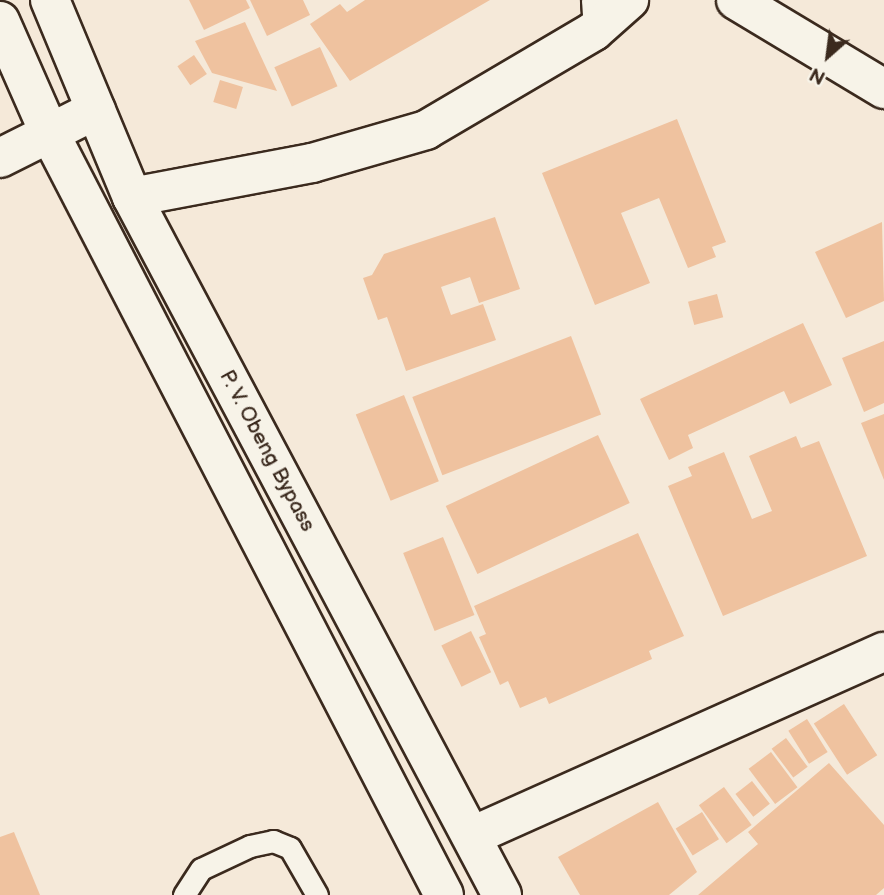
<!DOCTYPE html>
<style>
body{margin:0}
#map{position:relative;width:884px;height:895px;overflow:hidden;background:#f5e9d9;font-family:"Balsamiq Sans",sans-serif}
div>[style]{position:absolute}
.building>*{inset:0;background:#efc29f;transform-origin:0 0}
.roads{filter:drop-shadow(2px 0 #3b2a1e) drop-shadow(-2px 0 #3b2a1e) drop-shadow(0 2px #3b2a1e) drop-shadow(0 -2px #3b2a1e)}
.lane>*{height:21px;margin:-10.5px;padding:0 10.5px;transform-origin:10.5px;border-radius:10.5px;background:#f7f3e8}
.street>*{height:38px;margin:-19px;padding:0 19px;transform-origin:19px;border-radius:19px;background:#f7f3e8}
.highway>*{height:38px;margin:-19px;padding:0 19px;transform-origin:19px;border-radius:19px;background:#f7f3e8}
span{translate:-50% -50%;white-space:nowrap;text-align:center;line-height:1.15;-webkit-text-stroke:5px #f7f3e8;paint-order:stroke}
.street-label{font-size:21px;color:#3b2a1e}
.north{position:absolute;left:793px;top:21px;width:70px;height:70px;-webkit-text-stroke:5px #f7f3e8;paint-order:stroke;rotate:208deg;font-size:19px;font-weight:700;line-height:28px;text-align:center;color:#3b2a1e}
.north::after{content:'';display:block;margin:auto;width:24px;height:32px;background:#3b2a1e;clip-path:polygon(50% 0,100% 100%,50% 72%,0 100%)}
</style>
<div id="map">
<div class="building">
<div style="clip-path:polygon(189px 0,246px 0,250px 8px,204px 30px)"></div>
<div style="clip-path:polygon(250px 0,303px 0,310px 15px,267px 36px)"></div>
<div style="clip-path:polygon(365px 0,490px 0,350px 81px,310px 24px,340px 4px,347px 12px)"></div>
<div style="clip-path:polygon(245px 22px,277px 91px,212px 73px,195px 41px)"></div>
<div style="left:320px;top:47px;width:43px;height:50px;rotate:66deg"></div>
<div style="left:194px;top:55px;width:23px;height:20px;rotate:56deg"></div>
<div style="left:220px;top:80px;width:24px;height:23px;rotate:17deg"></div>
<div style="clip-path:polygon(677px 119px,726px 242px,712px 247px,716px 257px,688px 268px,659px 198px,621px 213px,650px 283px,595px 305px,542px 173px)"></div>
<div style="clip-path:polygon(495px 217px,520px 289px,479px 303px,470px 277px,441px 287px,451px 315px,483px 304px,496px 340px,406px 371px,387px 317px,378px 320px,363px 278px,372px 275px,384px 254px)"></div>
<div style="clip-path:polygon(882px 222px,884px 301px,846px 318px,815px 252px)"></div>
<div style="left:717px;top:294px;width:24px;height:30px;rotate:75deg"></div>
<div style="clip-path:polygon(803px 323px,832px 385px,790px 404px,784px 391px,688px 435px,693px 448px,669px 460px,640px 399px)"></div>
<div style="left:571px;top:336px;width:84px;height:170px;rotate:69deg"></div>
<div style="clip-path:polygon(884px 341px,884px 403px,864px 412px,842px 358px)"></div>
<div style="left:404px;top:395px;width:93px;height:52px;rotate:68deg"></div>
<div style="clip-path:polygon(884px 414px,884px 480px,861px 423px)"></div>
<div style="left:598px;top:435px;width:75px;height:168px;rotate:65deg"></div>
<div style="clip-path:polygon(796px 436px,801px 448px,819px 441px,867px 556px,723px 616px,668px 486px,692px 476px,688px 467px,724px 452px,752px 519px,772px 511px,749px 456px)"></div>
<div style="clip-path:polygon(638px 533px,684px 636px,649px 651px,652px 659px,549px 704px,546px 697px,520px 708px,508px 681px,500px 685px,479px 637px,486px 634px,474px 606px)"></div>
<div style="left:443px;top:537px;width:84px;height:43px;rotate:68deg"></div>
<div style="left:471px;top:631px;width:46px;height:33px;rotate:64deg"></div>
<div style="left:844px;top:704px;width:61px;height:36px;rotate:57deg"></div>
<div style="left:807px;top:719px;width:39px;height:22px;rotate:58deg"></div>
<div style="left:786px;top:738px;width:36px;height:18px;rotate:53deg"></div>
<div style="left:771px;top:752px;width:44px;height:28px;rotate:53deg"></div>
<div style="clip-path:polygon(829px 763px,884px 825px,884px 888px,876px 895px,698px 895px,758px 844px,748px 832px)"></div>
<div style="left:752px;top:781px;width:29px;height:21px;rotate:52deg"></div>
<div style="left:724px;top:787px;width:47px;height:31px;rotate:54deg"></div>
<div style="clip-path:polygon(658px 802px,697px 872px,669px 895px,580px 895px,558px 857px)"></div>
<div style="left:702px;top:812px;width:32px;height:31px;rotate:58deg"></div>
<div style="clip-path:polygon(14px 832px,40px 895px,0 895px,0 837px)"></div>
</div>
<div class="roads">
<div class="lane">
<div style="left:592px;top:0;width:31px;rotate:86deg"></div>
<div style="left:184px;top:895px;width:31px;rotate:-57deg"></div>
<div style="left:201px;top:869px;width:54px;rotate:-25.1deg"></div>
<div style="left:250px;top:846px;width:24px;rotate:-12deg"></div>
<div style="left:273px;top:841px;width:18px;rotate:22deg"></div>
<div style="left:290px;top:848px;width:54px;rotate:60.1deg"></div>
</div>
<div class="street">
<div style="left:736px;top:0;width:173px;rotate:31deg"></div>
<div style="left:0;top:158px;width:107px;rotate:-26.6deg"></div>
<div style="left:132px;top:197px;width:183px;rotate:-10.7deg"></div>
<div style="left:312px;top:163px;width:119px;rotate:-16.1deg"></div>
<div style="left:426px;top:130px;width:195px;rotate:-30.5deg"></div>
<div style="left:594px;top:31px;width:47px;rotate:-41.5deg"></div>
<div style="left:472px;top:836px;width:451px;rotate:-24.1deg"></div>
</div>
<div class="highway">
<div style="left:50px;top:0;width:213px;rotate:67.4deg"></div>
<div style="left:132px;top:197px;width:790px;rotate:62.07deg"></div>
<div style="left:0;top:21px;width:121px;rotate:66.2deg"></div>
<div style="left:49px;top:132px;width:859px;rotate:62.63deg"></div>
</div>
</div>
<div class="street-label">
<span style="left:267px;top:451px;rotate:62deg">P. V. Obeng Bypass</span>
</div>
<div class="north">N</div>
</div>
